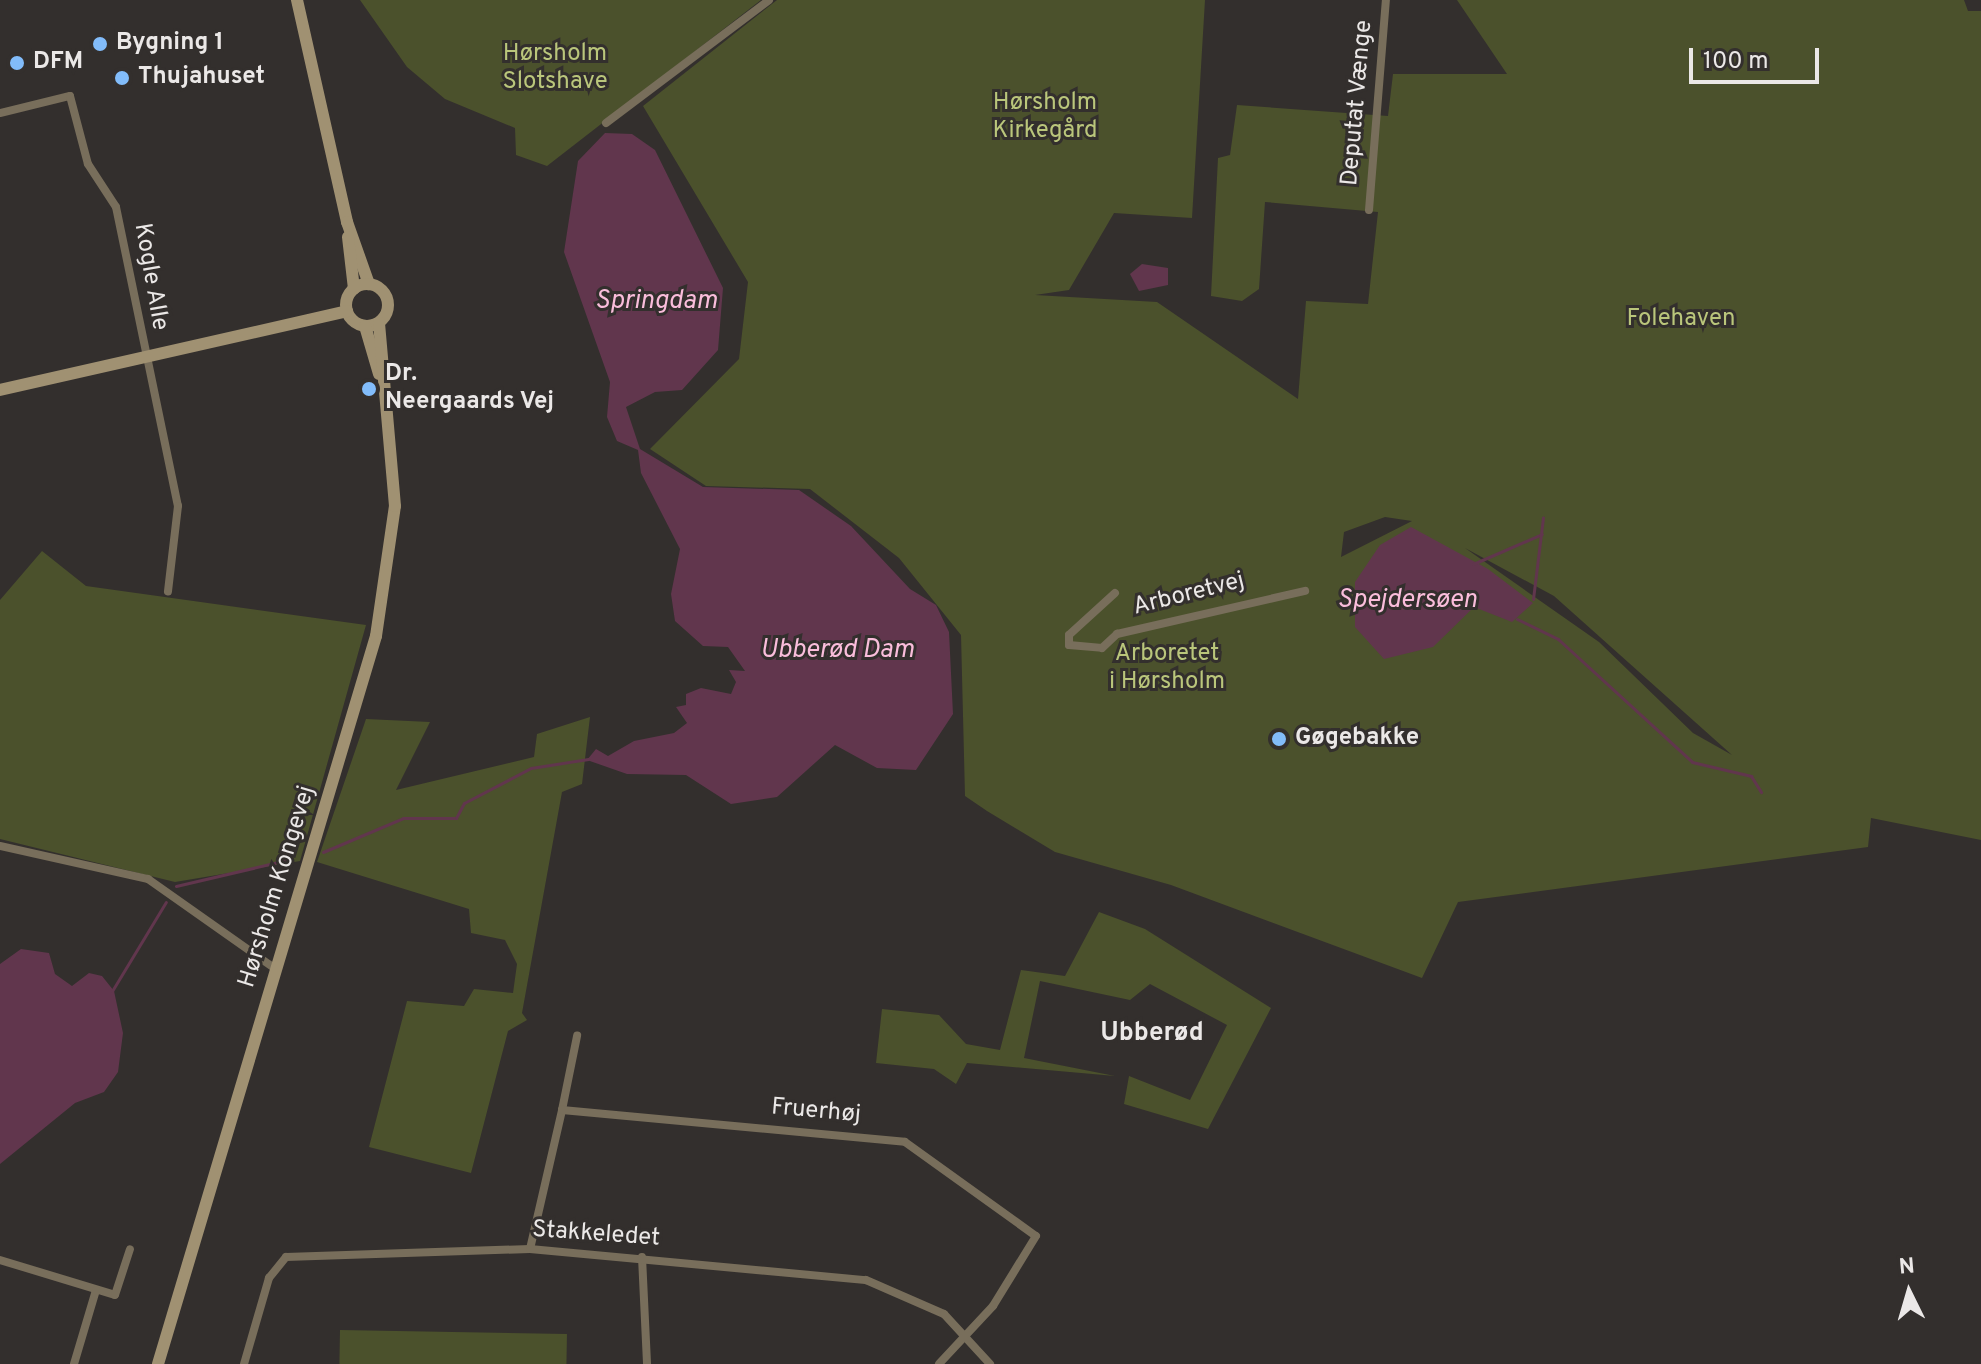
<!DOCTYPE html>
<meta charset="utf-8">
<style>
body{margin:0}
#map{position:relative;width:1981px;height:1364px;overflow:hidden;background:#332f2d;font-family:Overpass,sans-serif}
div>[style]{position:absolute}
.green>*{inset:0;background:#4b512c;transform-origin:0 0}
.water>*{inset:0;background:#61364d}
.stream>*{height:3px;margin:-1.5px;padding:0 1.5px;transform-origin:1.5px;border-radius:1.5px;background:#61364d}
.street>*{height:8px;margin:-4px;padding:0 4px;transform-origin:4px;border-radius:4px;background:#786e5b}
.secondary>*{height:12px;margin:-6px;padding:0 6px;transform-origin:6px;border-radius:6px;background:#a09172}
.secondary>.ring{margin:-6px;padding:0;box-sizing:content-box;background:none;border:12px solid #a09172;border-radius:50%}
.dots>*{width:22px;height:22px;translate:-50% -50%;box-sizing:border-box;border:4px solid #332f2d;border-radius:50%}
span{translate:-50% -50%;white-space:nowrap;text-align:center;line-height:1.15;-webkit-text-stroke:6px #332f2d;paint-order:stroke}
.poi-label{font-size:24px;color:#ebe8e7;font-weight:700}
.left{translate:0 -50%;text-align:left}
.park-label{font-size:24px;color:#bac67b}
.street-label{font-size:24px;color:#ebe8e7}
.water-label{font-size:26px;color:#fabddb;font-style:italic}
.neighbourhood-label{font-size:26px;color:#ebe8e7;font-weight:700}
.north{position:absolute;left:1869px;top:1252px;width:80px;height:80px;-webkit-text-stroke:6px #332f2d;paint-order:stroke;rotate:355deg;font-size:22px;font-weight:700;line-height:32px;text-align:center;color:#ebe8e7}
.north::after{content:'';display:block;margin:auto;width:28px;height:36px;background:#ebe8e7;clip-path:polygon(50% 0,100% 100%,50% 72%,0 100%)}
.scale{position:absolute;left:1689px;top:48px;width:130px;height:36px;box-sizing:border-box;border:4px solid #ebe8e7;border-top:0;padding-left:10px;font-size:24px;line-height:28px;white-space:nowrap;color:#ebe8e7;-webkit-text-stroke:6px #332f2d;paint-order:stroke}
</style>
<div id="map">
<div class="green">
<div style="clip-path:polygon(360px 0,761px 0,547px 166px,516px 155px,515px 128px,445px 99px,407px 67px)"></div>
<div style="clip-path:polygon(evenodd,777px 0,1205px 0,1192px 218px,1114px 213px,1069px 290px,1035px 295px,1157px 302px,1298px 399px,1306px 301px,1368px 304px,1378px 212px,1265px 202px,1259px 289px,1242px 301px,1211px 296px,1218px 158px,1230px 155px,1237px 105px,1388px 116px,1393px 74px,1507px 74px,1457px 0,1964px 0,1968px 11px,1981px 11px,1981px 840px,1871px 818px,1868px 847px,1458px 902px,1422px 978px,1171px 885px,1055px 852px,987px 811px,965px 796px,961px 635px,899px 558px,810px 489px,706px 486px,650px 449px,739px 359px,748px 282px,643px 106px,777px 0,1385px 517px,1412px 521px,1341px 557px,1344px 532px,1385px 517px,777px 0,1465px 548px,1554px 596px,1732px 755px,1693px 733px,1599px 642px,1465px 548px)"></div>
<div style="clip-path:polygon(42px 551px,86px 586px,366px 625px,300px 861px,175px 882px,0 839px,0 600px)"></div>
<div style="clip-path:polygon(590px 717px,582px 784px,562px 792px,522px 1013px,527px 1020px,508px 1031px,471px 1173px,369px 1147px,407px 1001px,464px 1006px,474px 989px,513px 993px,517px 964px,505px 940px,471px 933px,469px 909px,317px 862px,366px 719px,430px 722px,396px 790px,534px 757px,537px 734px)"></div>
<div style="clip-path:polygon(1099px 912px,1145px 929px,1271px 1008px,1208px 1129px,1124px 1104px,1129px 1076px,1190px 1100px,1227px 1025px,1150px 984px,1130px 1000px,1040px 981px,1024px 1058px,1115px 1076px,967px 1063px,956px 1084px,934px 1069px,876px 1063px,882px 1009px,939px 1015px,966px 1044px,1000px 1050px,1021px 970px,1065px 976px)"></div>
<div style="left:340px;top:1330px;width:227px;height:35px;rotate:1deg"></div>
</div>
<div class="water">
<div style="clip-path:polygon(605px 133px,632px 134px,655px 150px,723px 288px,718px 350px,682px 390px,655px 392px,626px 407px,640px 449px,703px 487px,799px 490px,851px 526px,910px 589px,936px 605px,949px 632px,953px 714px,916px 770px,877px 768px,835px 745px,777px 797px,731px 804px,686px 775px,627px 774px,587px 760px,596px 749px,608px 756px,634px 741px,674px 733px,687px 723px,676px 707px,686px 705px,686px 694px,701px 688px,731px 694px,736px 682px,729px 670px,745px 671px,728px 647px,703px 646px,675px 621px,671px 594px,680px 549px,641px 473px,638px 450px,617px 441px,607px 417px,610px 382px,564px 252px,578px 161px)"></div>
<div style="clip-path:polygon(1142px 264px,1168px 268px,1168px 285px,1139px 291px,1130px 274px)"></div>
<div style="clip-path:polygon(1411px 527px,1488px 569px,1533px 603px,1512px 622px,1474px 607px,1433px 647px,1384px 659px,1355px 627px,1355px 582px,1380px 545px)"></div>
<div style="clip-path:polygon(21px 949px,49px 953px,55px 974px,72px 986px,89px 973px,102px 976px,114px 991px,123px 1033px,118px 1072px,104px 1092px,75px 1103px,0 1164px,0 964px)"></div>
</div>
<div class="stream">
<div style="left:1473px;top:564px;width:75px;rotate:-23.5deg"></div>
<div style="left:1533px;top:599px;width:82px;rotate:-83deg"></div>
<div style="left:1517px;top:619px;width:46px;rotate:26deg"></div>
<div style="left:1558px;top:639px;width:182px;rotate:42.5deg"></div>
<div style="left:1692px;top:762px;width:61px;rotate:13.3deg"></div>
<div style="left:1751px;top:776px;width:19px;rotate:58deg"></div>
<div style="left:323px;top:852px;width:87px;rotate:-23deg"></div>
<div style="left:403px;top:818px;width:53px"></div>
<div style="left:456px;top:818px;width:17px;rotate:-62deg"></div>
<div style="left:464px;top:803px;width:76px;rotate:-27.6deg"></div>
<div style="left:531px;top:768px;width:58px;rotate:-9deg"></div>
<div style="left:176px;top:886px;width:118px;rotate:-13.2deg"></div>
<div style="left:112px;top:991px;width:104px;rotate:-58.8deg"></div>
</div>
<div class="street">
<div style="left:0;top:113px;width:72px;rotate:-13.7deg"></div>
<div style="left:70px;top:96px;width:70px;rotate:75.2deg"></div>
<div style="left:88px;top:164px;width:51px;rotate:56.9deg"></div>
<div style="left:116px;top:207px;width:305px;rotate:78.3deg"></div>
<div style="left:178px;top:506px;width:86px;rotate:96.7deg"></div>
<div style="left:606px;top:123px;width:204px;rotate:-37deg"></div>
<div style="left:1369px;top:210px;width:211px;rotate:-85.4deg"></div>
<div style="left:1115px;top:593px;width:62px;rotate:137.6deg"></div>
<div style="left:1069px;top:635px;width:10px;rotate:90deg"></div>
<div style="left:1069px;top:645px;width:33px;rotate:5deg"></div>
<div style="left:1102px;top:648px;width:21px;rotate:-43deg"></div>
<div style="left:1117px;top:634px;width:193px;rotate:-12.9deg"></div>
<div style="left:0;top:846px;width:152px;rotate:12.6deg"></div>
<div style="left:148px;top:879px;width:158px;rotate:35.2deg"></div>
<div style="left:562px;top:1110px;width:76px;rotate:-78.5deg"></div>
<div style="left:530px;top:1249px;width:143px;rotate:-77deg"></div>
<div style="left:562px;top:1110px;width:344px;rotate:5.3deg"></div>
<div style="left:905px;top:1142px;width:161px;rotate:35.7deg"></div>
<div style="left:1036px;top:1236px;width:82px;rotate:121.6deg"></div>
<div style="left:993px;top:1306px;width:79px;rotate:133deg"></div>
<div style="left:642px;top:1257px;width:107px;rotate:87.3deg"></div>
<div style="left:0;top:1260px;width:120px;rotate:16.9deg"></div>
<div style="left:115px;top:1295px;width:48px;rotate:-71.9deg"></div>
<div style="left:74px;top:1364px;width:77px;rotate:-73.4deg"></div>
<div style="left:244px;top:1364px;width:90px;rotate:-73.8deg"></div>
<div style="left:269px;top:1278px;width:27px;rotate:-51deg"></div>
<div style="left:286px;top:1257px;width:244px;rotate:-1.9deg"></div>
<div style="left:530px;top:1249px;width:337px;rotate:5.3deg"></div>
<div style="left:866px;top:1280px;width:85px;rotate:23.6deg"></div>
<div style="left:944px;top:1314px;width:68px;rotate:47.4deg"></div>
</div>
<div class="secondary">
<div style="left:297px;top:0;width:228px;rotate:77.3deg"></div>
<div style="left:347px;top:222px;width:66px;rotate:70.5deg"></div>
<div style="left:348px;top:237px;width:52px;rotate:83.4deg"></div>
<div class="ring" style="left:346px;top:284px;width:30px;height:30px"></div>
<div style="left:365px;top:326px;width:50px;rotate:73.7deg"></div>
<div style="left:0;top:390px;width:356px;rotate:-12.8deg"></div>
<div style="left:158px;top:1364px;width:760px;rotate:-73.33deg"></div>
<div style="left:376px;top:636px;width:131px;rotate:-81.7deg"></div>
<div style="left:395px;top:506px;width:184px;rotate:-95deg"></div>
</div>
<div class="dots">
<div style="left:100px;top:44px;background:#82bcfa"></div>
<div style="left:17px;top:63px;background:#82bcfa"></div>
<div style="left:122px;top:78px;background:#82bcfa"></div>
<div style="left:369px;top:389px;background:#82bcfa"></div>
<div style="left:1279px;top:739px;background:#82bcfa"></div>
</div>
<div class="poi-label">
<span class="left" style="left:116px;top:44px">Bygning 1</span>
<span class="left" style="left:33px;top:63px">DFM</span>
<span class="left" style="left:138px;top:78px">Thujahuset</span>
<span class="left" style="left:385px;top:389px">Dr.<br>Neergaards Vej</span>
<span class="left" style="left:1295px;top:739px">Gøgebakke</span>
</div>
<div class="park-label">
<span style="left:555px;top:69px">Hørsholm<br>Slotshave</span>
<span style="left:1045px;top:118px">Hørsholm<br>Kirkegård</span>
<span style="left:1681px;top:320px">Folehaven</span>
<span style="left:1167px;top:669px">Arboretet<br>i Hørsholm</span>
</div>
<div class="street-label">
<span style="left:1358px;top:103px;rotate:-85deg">Deputat Vænge</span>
<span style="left:150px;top:277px;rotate:80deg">Kogle Alle</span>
<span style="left:1189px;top:595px;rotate:-14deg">Arboretvej</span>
<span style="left:278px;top:887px;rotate:-73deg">Hørsholm Kongevej</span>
<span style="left:816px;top:1112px;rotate:5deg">Fruerhøj</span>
<span style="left:596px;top:1235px;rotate:4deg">Stakkeledet</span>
</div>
<div class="water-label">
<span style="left:656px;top:302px">Springdam</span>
<span style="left:1407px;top:601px">Spejdersøen</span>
<span style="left:837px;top:651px">Ubberød Dam</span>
</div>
<div class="neighbourhood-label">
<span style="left:1152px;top:1034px">Ubberød</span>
</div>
<div class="north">N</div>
<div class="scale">100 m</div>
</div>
